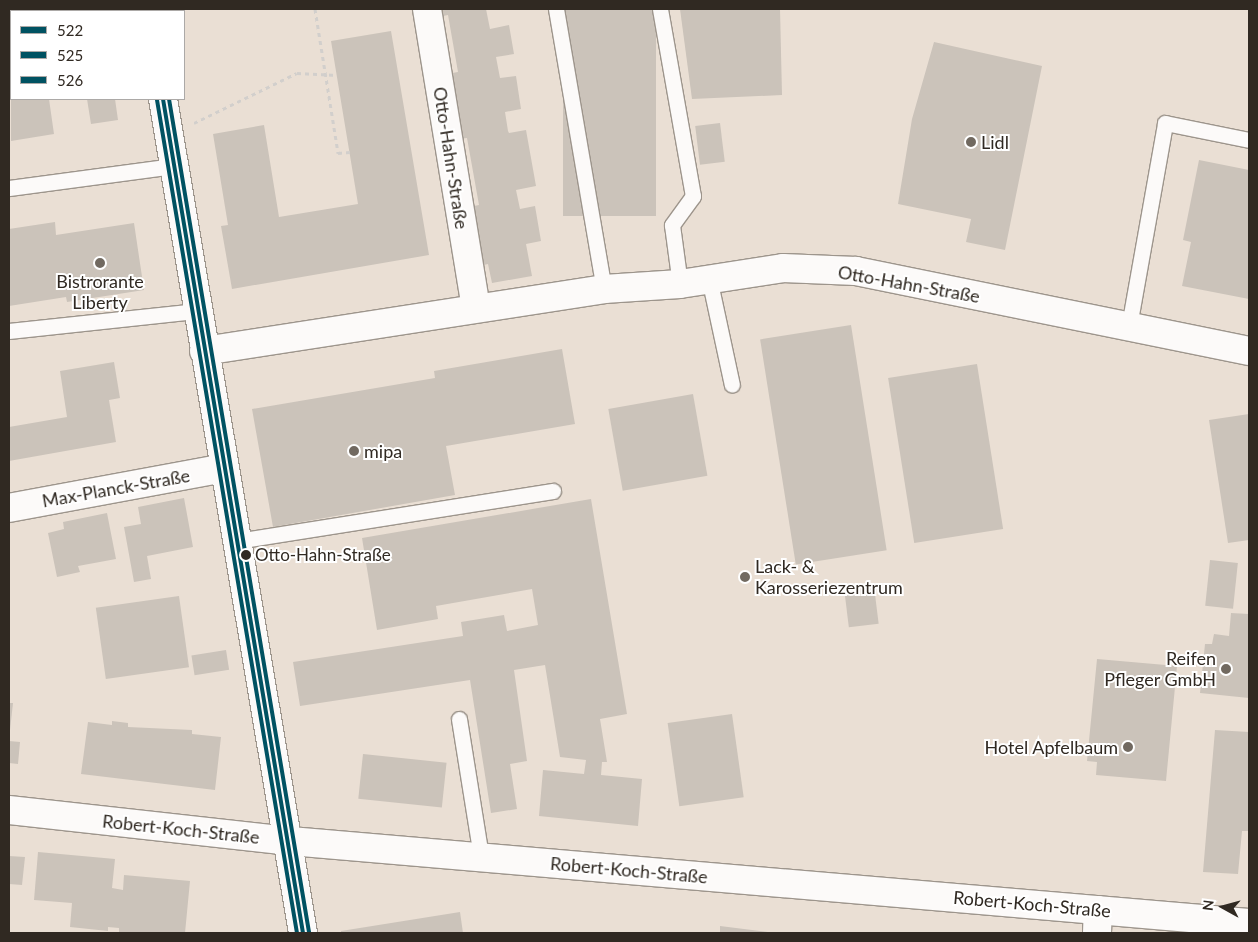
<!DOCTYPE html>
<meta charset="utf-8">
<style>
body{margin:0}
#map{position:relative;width:1258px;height:942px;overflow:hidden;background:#eadfd4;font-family:Lato,sans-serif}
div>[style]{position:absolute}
.building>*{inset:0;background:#cbc3ba;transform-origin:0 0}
.path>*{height:3px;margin-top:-1.5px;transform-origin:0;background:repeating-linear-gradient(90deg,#d2cfcc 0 4px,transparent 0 8px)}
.roads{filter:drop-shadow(1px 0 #9d958c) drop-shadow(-1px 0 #9d958c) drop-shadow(0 1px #9d958c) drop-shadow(0 -1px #9d958c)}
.lane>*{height:15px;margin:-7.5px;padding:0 7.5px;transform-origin:7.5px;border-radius:7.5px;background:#fcfaf9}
.street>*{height:28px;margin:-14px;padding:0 14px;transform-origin:14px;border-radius:14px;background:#fcfaf9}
.bus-1>*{height:4px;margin:-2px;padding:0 2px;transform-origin:2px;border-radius:2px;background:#005262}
.bus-2>*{height:4px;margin:-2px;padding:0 2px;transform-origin:2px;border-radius:2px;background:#005262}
.bus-3>*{height:4px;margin:-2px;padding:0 2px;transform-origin:2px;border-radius:2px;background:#005262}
.dots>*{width:14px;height:14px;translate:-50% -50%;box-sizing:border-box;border:2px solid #fff;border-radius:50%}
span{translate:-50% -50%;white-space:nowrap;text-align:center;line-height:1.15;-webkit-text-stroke:4px #fff;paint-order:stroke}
.bus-label{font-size:17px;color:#302922}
.left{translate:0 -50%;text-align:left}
.poi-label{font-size:18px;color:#302922}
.right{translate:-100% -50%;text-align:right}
.street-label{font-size:18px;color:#302922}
.frame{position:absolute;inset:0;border:10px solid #302922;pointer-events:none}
.legend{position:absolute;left:10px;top:10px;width:175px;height:90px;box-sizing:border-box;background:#fff;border:1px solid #aca9a7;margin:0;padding:6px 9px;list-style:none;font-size:15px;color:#302922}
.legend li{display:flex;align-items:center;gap:10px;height:25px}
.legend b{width:25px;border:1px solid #aca9a7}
.north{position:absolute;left:1198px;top:882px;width:50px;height:50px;-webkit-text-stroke:4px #fff;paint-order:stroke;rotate:277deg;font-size:14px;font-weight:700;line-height:20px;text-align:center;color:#302922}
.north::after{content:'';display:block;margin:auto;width:18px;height:22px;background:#302922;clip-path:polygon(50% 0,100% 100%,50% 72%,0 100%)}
</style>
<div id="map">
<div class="building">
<div style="clip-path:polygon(437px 9px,486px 9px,490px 29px,509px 25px,514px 54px,496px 57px,500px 78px,516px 76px,521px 109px,505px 112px,508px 131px,509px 133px,526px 130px,536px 186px,516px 190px,520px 209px,535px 206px,541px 241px,526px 244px,532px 276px,492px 283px,488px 264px,479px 266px,469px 207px,479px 205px,467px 138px,457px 139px,447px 74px,458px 72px,448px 15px,438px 17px)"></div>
<div style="left:563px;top:9px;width:93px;height:207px"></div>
<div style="clip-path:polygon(680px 9px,780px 9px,782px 95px,692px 99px)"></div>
<div style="clip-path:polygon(391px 31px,429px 255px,232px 289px,221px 226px,228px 225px,213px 134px,264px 125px,279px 217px,358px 204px,331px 41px)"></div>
<div style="clip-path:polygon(11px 32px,11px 99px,49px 99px,54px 134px,11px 141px)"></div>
<div style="clip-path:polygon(934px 42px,1042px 66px,1005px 250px,966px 242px,971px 219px,898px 204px,912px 119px)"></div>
<div style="clip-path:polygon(87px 99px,115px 99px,118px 120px,91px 124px)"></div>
<div style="left:720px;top:123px;width:39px;height:25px;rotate:83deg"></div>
<div style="clip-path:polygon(1199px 160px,1249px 170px,1249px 299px,1182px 286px,1191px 242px,1183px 240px)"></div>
<div style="clip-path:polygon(55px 222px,56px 235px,134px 223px,144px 290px,67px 302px,66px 297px,9px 306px,9px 229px)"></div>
<div style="left:851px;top:325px;width:228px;height:92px;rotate:81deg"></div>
<div style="clip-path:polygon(562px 349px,575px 424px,446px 446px,455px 495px,273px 527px,252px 409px,435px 378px,434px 371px)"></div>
<div style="clip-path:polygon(114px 362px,120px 398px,109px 400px,116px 442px,9px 461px,9px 427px,67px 417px,60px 371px)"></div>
<div style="left:977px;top:364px;width:167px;height:90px;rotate:81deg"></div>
<div style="left:693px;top:394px;width:83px;height:86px;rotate:80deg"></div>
<div style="clip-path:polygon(1249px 414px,1249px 540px,1228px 543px,1209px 420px)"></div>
<div style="clip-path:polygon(184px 498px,193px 547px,147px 556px,151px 579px,134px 582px,124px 527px,141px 524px,138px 507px)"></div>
<div style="clip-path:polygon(591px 499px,627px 714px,600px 719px,607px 762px,602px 762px,601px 775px,642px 779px,638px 826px,539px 816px,543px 770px,584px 774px,586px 760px,560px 757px,545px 665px,514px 670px,527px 761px,510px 764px,517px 809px,491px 813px,470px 680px,300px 706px,293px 662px,463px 636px,461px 622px,504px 615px,507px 631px,538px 625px,532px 589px,436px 606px,438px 619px,377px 630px,362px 538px)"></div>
<div style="clip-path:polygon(107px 513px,116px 559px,78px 566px,80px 572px,57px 577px,48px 533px,64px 529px,63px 522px)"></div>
<div style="left:1210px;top:560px;width:28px;height:46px;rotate:6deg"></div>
<div style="left:874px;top:586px;width:38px;height:30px;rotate:83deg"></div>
<div style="left:179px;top:596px;width:72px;height:84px;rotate:82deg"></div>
<div style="clip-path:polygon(1231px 613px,1249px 614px,1249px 698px,1200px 693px,1205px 644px,1212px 644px,1214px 634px,1229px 636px)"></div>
<div style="left:226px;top:650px;width:20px;height:35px;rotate:81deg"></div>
<div style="clip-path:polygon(1097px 659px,1177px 666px,1166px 781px,1096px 775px,1097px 762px,1087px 761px)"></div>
<div style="clip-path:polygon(9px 703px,13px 703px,10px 730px,9px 730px)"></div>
<div style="left:732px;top:714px;width:84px;height:65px;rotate:82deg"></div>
<div style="clip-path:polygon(112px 721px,128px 723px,128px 727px,192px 730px,192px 734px,221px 737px,215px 790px,81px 774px,88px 722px,112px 725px)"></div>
<div style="clip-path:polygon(1215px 730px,1249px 732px,1249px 831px,1242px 831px,1238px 874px,1203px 872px)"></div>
<div style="clip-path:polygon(9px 741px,20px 742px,18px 764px,9px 763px)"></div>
<div style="left:363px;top:754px;width:84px;height:45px;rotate:6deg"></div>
<div style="clip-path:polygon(38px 852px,115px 859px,112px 888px,123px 890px,124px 875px,190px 881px,185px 933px,119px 933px,119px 928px,108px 927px,108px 931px,70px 927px,72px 903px,34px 900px)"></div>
<div style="clip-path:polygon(9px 856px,25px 857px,22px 885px,9px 884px)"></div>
<div style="clip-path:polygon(460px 912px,463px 933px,341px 933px,341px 931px)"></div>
<div style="clip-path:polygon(720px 926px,768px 932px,768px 933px,720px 933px)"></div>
</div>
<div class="path">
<div style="left:315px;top:9px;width:146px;rotate:80.9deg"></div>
<div style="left:338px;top:153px;width:12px;rotate:-5deg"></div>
<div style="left:194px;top:123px;width:114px;rotate:-25.9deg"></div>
<div style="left:297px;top:73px;width:40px;rotate:2.9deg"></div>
</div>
<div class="roads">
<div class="lane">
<div style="left:556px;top:9px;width:284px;rotate:80.3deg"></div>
<div style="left:660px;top:9px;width:190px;rotate:80deg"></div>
<div style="left:693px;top:196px;width:36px;rotate:126deg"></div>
<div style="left:672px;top:225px;width:60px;rotate:82.3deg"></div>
<div style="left:12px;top:11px;width:14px;rotate:-8deg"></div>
<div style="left:9px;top:188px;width:166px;rotate:-7.6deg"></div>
<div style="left:709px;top:278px;width:109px;rotate:77.9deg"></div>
<div style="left:1129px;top:326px;width:206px;rotate:-79.9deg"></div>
<div style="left:1165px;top:123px;width:86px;rotate:11.4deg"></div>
<div style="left:9px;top:331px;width:189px;rotate:-6.1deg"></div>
<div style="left:237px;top:541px;width:320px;rotate:-9deg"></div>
<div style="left:459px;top:719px;width:140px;rotate:80.9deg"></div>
</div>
<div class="street">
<div style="left:148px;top:9px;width:2px;rotate:63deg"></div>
<div style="left:427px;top:9px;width:303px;rotate:80.7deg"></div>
<div style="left:163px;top:99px;width:846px;rotate:80.47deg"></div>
<div style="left:204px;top:351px;width:405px;rotate:-8.8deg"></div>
<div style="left:604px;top:289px;width:76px;rotate:-3.8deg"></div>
<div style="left:680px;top:284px;width:104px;rotate:-8.8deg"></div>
<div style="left:783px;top:268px;width:73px;rotate:2.4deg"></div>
<div style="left:856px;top:271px;width:401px;rotate:11.5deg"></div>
<div style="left:9px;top:508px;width:219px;rotate:-10.5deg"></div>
<div style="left:9px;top:810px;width:283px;rotate:6.3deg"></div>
<div style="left:290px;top:841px;width:962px;rotate:4.89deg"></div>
<div style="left:1097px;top:933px;width:23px;rotate:-88deg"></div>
</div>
</div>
<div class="bus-1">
<div style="left:163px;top:99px;width:846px;rotate:80.47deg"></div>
</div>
<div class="bus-2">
<div style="left:157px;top:100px;width:845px;rotate:80.46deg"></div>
</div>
<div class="bus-3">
<div style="left:169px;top:99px;width:845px;rotate:80.46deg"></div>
</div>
<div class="dots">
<div style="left:971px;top:142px;background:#716960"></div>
<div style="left:100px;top:263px;background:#716960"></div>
<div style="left:354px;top:451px;background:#716960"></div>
<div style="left:246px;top:555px;background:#302922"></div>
<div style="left:745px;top:577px;background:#716960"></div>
<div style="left:1226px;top:669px;background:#716960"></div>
<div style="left:1128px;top:747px;background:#716960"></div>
</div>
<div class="bus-label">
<span class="left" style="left:255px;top:555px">Otto-Hahn-Straße</span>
</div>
<div class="poi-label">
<span class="left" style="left:981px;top:142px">Lidl</span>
<span style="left:100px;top:292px">Bistrorante<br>Liberty</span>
<span class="left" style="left:364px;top:451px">mipa</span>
<span class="left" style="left:755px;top:577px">Lack- &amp;<br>Karosseriezentrum</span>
<span class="right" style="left:1216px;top:669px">Reifen<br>Pfleger GmbH</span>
<span class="right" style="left:1118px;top:747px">Hotel Apfelbaum</span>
</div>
<div class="street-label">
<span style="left:451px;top:158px;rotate:81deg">Otto-Hahn-Straße</span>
<span style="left:909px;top:284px;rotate:10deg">Otto-Hahn-Straße</span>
<span style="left:116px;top:488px;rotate:-10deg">Max-Planck-Straße</span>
<span style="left:181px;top:829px;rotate:6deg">Robert-Koch-Straße</span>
<span style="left:629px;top:870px;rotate:5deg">Robert-Koch-Straße</span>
<span style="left:1032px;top:904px;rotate:5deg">Robert-Koch-Straße</span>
</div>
<div class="frame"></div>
<ul class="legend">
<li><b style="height:6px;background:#005262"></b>522</li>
<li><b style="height:6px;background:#005262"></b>525</li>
<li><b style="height:6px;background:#005262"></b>526</li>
</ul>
<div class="north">N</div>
</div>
